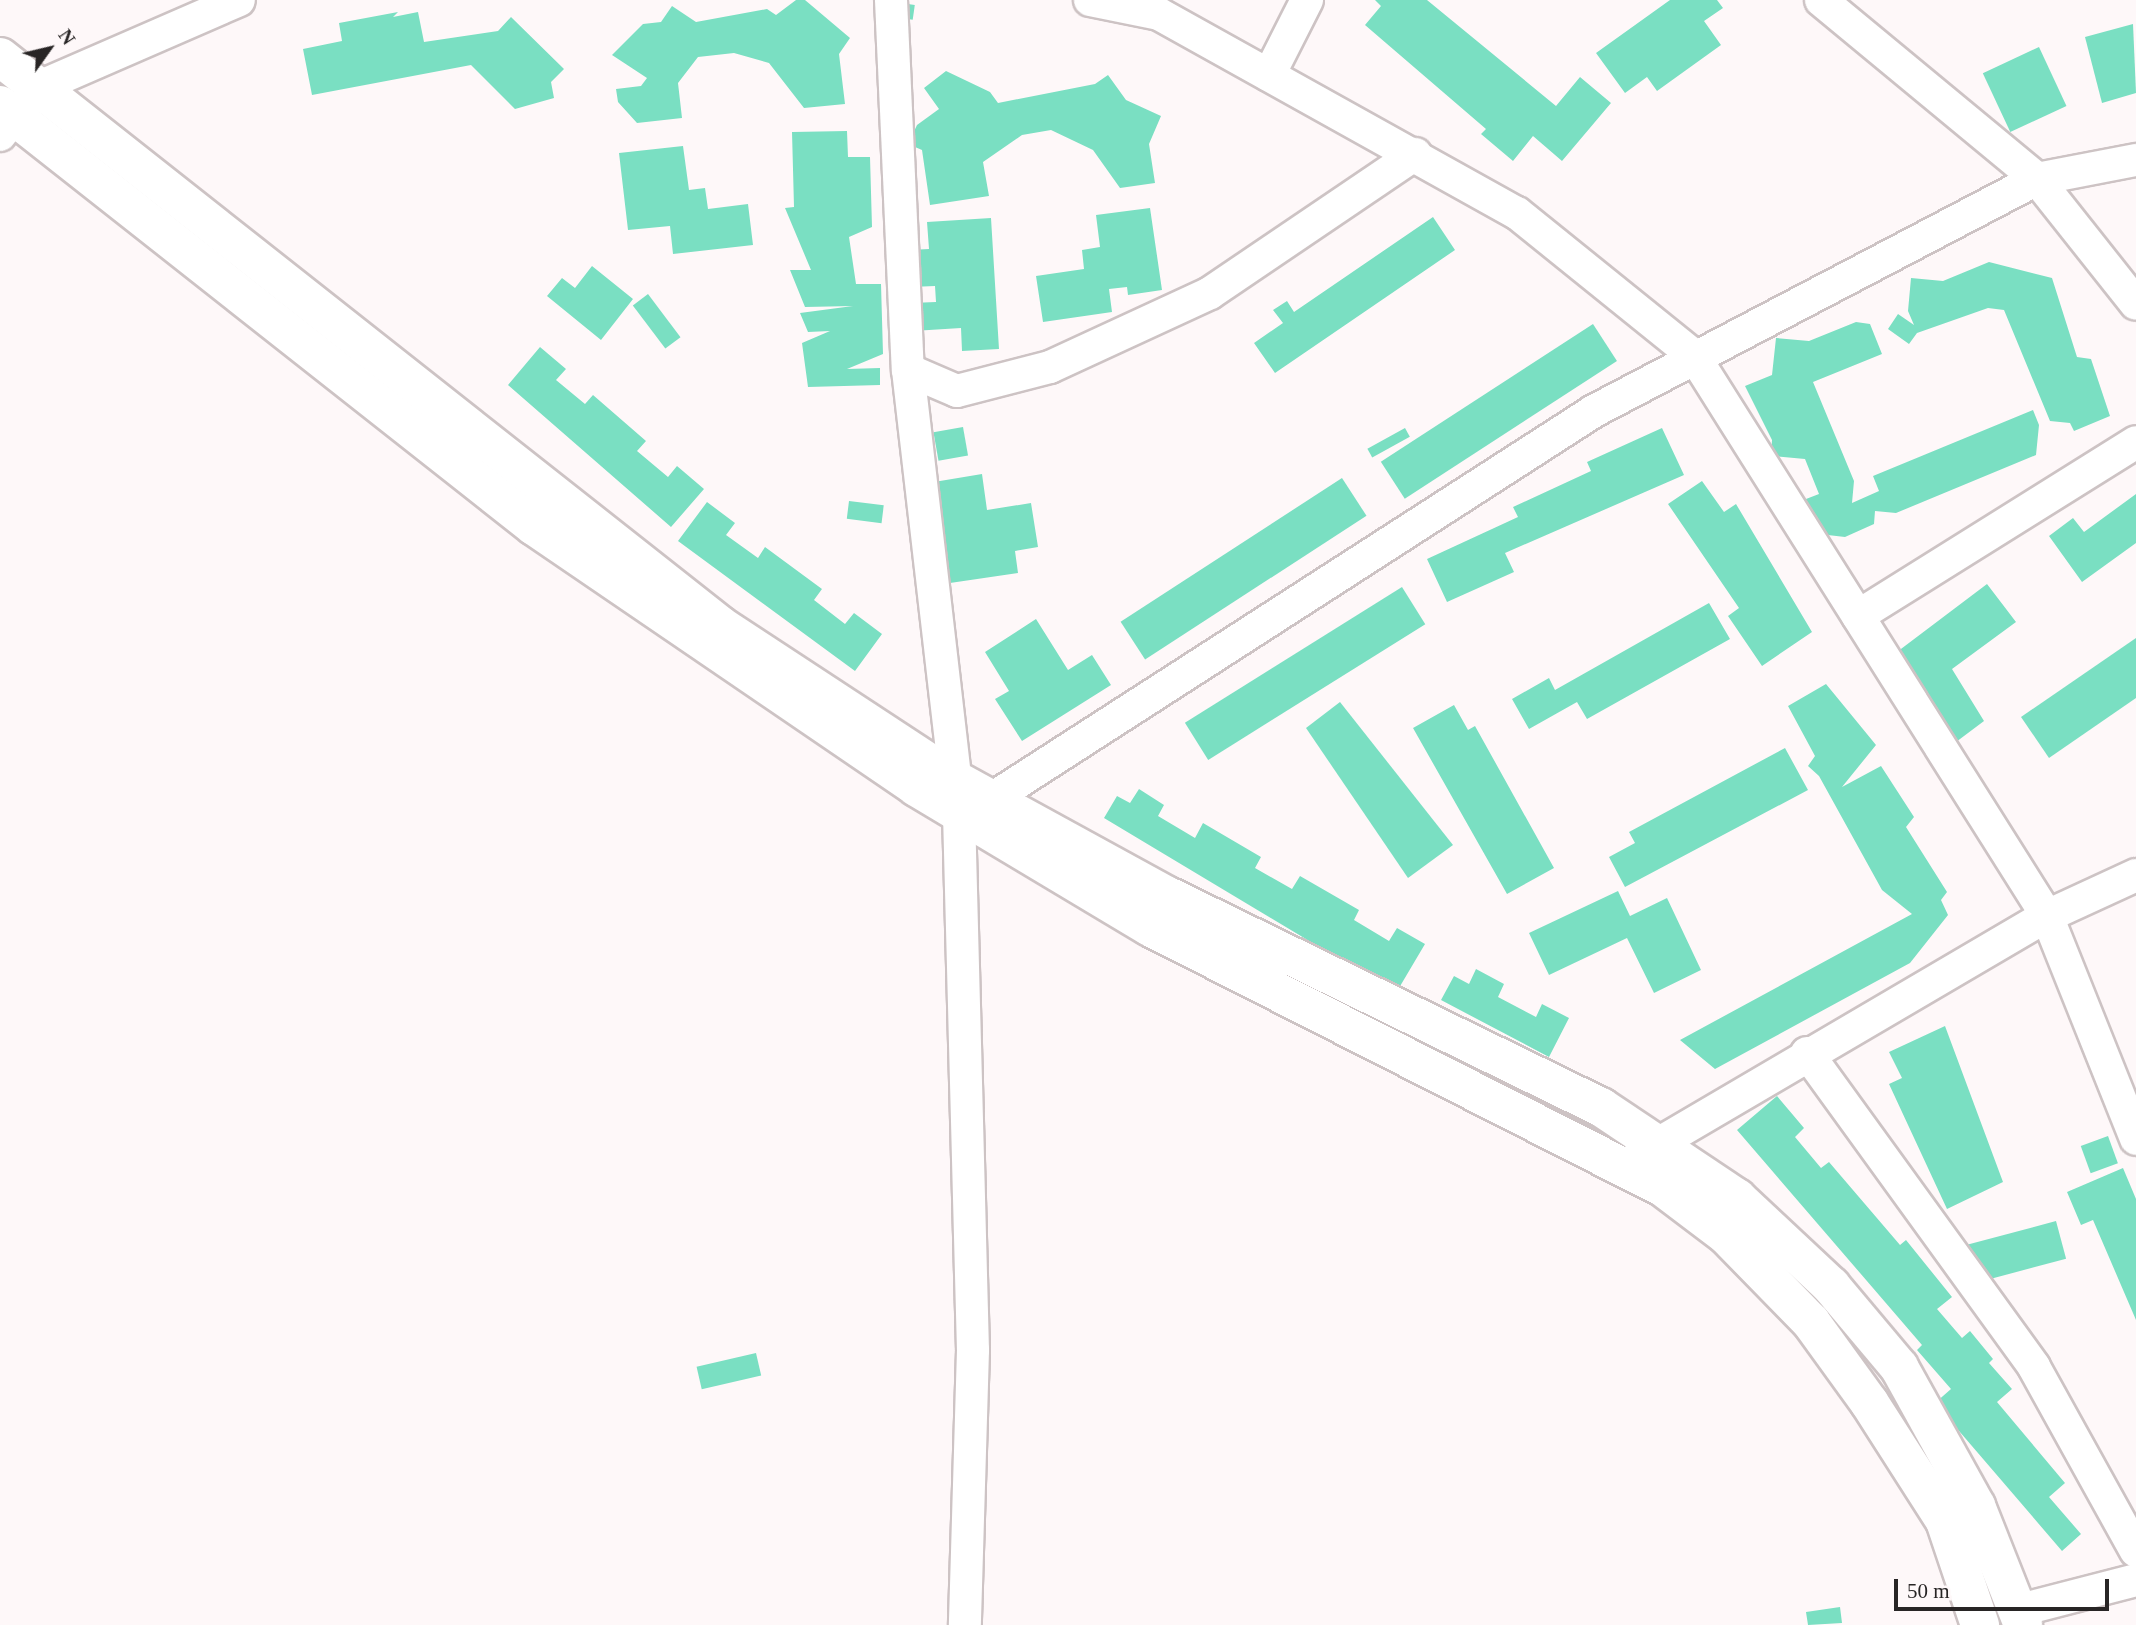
<!DOCTYPE html>
<style>
body{margin:0}
#map{position:relative;width:2136px;height:1625px;overflow:hidden;background:#fef8f9;font-family:"Times New Roman",serif}
div>[style]{position:absolute}
.building>*{inset:0;background:#7adfc2;transform-origin:0 0}
.roads{filter:drop-shadow(2px 0 #cdc3c4) drop-shadow(-2px 0 #cdc3c4) drop-shadow(0 2px #cdc3c4) drop-shadow(0 -2px #cdc3c4)}
.street>*{height:32px;margin:-16px;padding:0 16px;transform-origin:16px;border-radius:16px;background:#fff}
.secondary>*{height:38px;margin:-19px;padding:0 19px;transform-origin:19px;border-radius:19px;background:#fff}
span{translate:-50% -50%;white-space:nowrap;text-align:center;line-height:1.15;-webkit-text-stroke:6px #fef8f9;paint-order:stroke}
.north{position:absolute;left:14px;top:14px;width:70px;height:70px;-webkit-text-stroke:5px #fef8f9;paint-order:stroke;rotate:56deg;font-size:19px;font-weight:700;line-height:28px;text-align:center;color:#282525}
.north::after{content:'';display:block;margin:auto;width:24px;height:32px;background:#282525;clip-path:polygon(50% 0,100% 100%,50% 72%,0 100%)}
.scale{position:absolute;left:1894px;top:1579px;width:215px;height:32px;box-sizing:border-box;border:4px solid #282525;border-top:0;padding-left:9px;font-size:21px;line-height:24px;white-space:nowrap;color:#282525;-webkit-text-stroke:5px #fef8f9;paint-order:stroke}
</style>
<div id="map">
<div class="building">
<div style="clip-path:polygon(796px 0,805px 0,850px 38px,839px 54px,845px 104px,804px 108px,769px 63px,734px 53px,698px 57px,678px 83px,682px 118px,637px 123px,618px 102px,616px 89px,641px 86px,647px 78px,612px 55px,643px 24px,661px 22px,672px 6px,696px 22px,767px 9px,776px 15px)"></div>
<div style="clip-path:polygon(1375px 0,1427px 0,1556px 106px,1580px 77px,1611px 103px,1562px 161px,1533px 136px,1513px 161px,1481px 134px,1486px 129px,1365px 25px,1381px 6px)"></div>
<div style="clip-path:polygon(1670px 0,1717px 0,1723px 8px,1704px 21px,1721px 45px,1657px 91px,1647px 77px,1625px 93px,1596px 53px)"></div>
<div style="left:894px;top:2px;width:21px;height:15px;rotate:8deg"></div>
<div style="clip-path:polygon(398px 12px,393px 17px,418px 12px,424px 42px,498px 31px,511px 17px,564px 69px,551px 82px,554px 98px,515px 109px,471px 65px,312px 95px,303px 49px,342px 41px,339px 23px)"></div>
<div style="clip-path:polygon(2133px 24px,2136px 93px,2102px 103px,2085px 37px)"></div>
<div style="left:2039px;top:47px;width:65px;height:62px;rotate:65deg"></div>
<div style="clip-path:polygon(946px 71px,990px 92px,998px 103px,1095px 84px,1108px 75px,1126px 100px,1161px 116px,1149px 144px,1155px 183px,1120px 188px,1093px 150px,1051px 130px,1022px 135px,983px 162px,989px 196px,930px 205px,922px 150px,908px 144px,917px 125px,939px 109px,924px 88px)"></div>
<div style="clip-path:polygon(847px 131px,848px 157px,870px 157px,872px 227px,849px 237px,856px 284px,881px 284px,883px 354px,847px 369px,880px 368px,880px 385px,808px 387px,802px 343px,830px 331px,808px 332px,800px 313px,853px 306px,805px 307px,790px 270px,811px 270px,785px 208px,794px 207px,792px 132px)"></div>
<div style="clip-path:polygon(683px 146px,689px 190px,705px 188px,708px 209px,748px 204px,753px 245px,673px 254px,670px 226px,628px 230px,619px 153px)"></div>
<div style="clip-path:polygon(1150px 208px,1162px 290px,1128px 295px,1127px 287px,1109px 289px,1112px 312px,1043px 322px,1036px 276px,1084px 269px,1082px 250px,1100px 247px,1096px 215px)"></div>
<div style="clip-path:polygon(1433px 217px,1455px 250px,1275px 373px,1254px 343px,1283px 323px,1273px 310px,1287px 301px,1294px 312px)"></div>
<div style="clip-path:polygon(991px 218px,999px 349px,962px 351px,961px 328px,913px 331px,911px 303px,936px 302px,935px 286px,911px 287px,909px 250px,929px 249px,927px 222px)"></div>
<div style="clip-path:polygon(1989px 262px,2052px 278px,2077px 357px,2091px 359px,2110px 416px,2074px 431px,2070px 423px,2050px 421px,2004px 310px,1988px 308px,1917px 333px,1909px 344px,1888px 329px,1898px 314px,1914px 325px,1908px 311px,1911px 278px,1943px 281px)"></div>
<div style="clip-path:polygon(592px 266px,633px 299px,601px 340px,547px 296px,562px 278px,575px 288px)"></div>
<div style="left:648px;top:294px;width:54px;height:19px;rotate:53deg"></div>
<div style="clip-path:polygon(1856px 322px,1870px 324px,1882px 354px,1813px 382px,1854px 481px,1852px 503px,1879px 491px,1873px 476px,2033px 410px,2039px 425px,2036px 455px,1896px 513px,1875px 511px,1874px 524px,1845px 537px,1819px 534px,1793px 504px,1819px 494px,1805px 459px,1771px 456px,1772px 440px,1745px 386px,1772px 375px,1776px 338px,1809px 341px)"></div>
<div style="left:1593px;top:324px;width:44px;height:253px;rotate:57deg"></div>
<div style="clip-path:polygon(540px 347px,566px 369px,556px 380px,585px 404px,593px 395px,646px 441px,637px 451px,668px 477px,677px 466px,704px 489px,671px 527px,508px 385px)"></div>
<div style="left:963px;top:427px;width:29px;height:30px;rotate:80deg"></div>
<div style="left:1405px;top:428px;width:10px;height:43px;rotate:61deg"></div>
<div style="clip-path:polygon(1662px 428px,1684px 475px,1505px 553px,1514px 572px,1447px 602px,1427px 559px,1518px 517px,1513px 507px,1591px 471px,1587px 462px)"></div>
<div style="clip-path:polygon(982px 474px,987px 510px,1031px 503px,1038px 547px,1015px 551px,1018px 573px,950px 583px,934px 482px)"></div>
<div style="left:1342px;top:478px;width:45px;height:264px;rotate:57deg"></div>
<div style="clip-path:polygon(1702px 481px,1724px 512px,1736px 504px,1812px 632px,1762px 666px,1728px 616px,1739px 608px,1668px 504px)"></div>
<div style="clip-path:polygon(2136px 494px,2136px 543px,2082px 582px,2049px 536px,2073px 518px,2084px 532px)"></div>
<div style="left:849px;top:501px;width:35px;height:18px;rotate:7deg"></div>
<div style="clip-path:polygon(707px 502px,735px 523px,726px 535px,758px 558px,765px 547px,822px 589px,814px 600px,845px 624px,854px 613px,882px 634px,855px 671px,678px 541px)"></div>
<div style="clip-path:polygon(1987px 584px,2016px 622px,1952px 669px,1984px 721px,1940px 754px,1889px 658px)"></div>
<div style="left:1402px;top:587px;width:44px;height:256px;rotate:58deg"></div>
<div style="clip-path:polygon(1709px 603px,1730px 639px,1587px 719px,1577px 702px,1529px 729px,1512px 699px,1549px 678px,1555px 690px)"></div>
<div style="clip-path:polygon(1036px 619px,1068px 670px,1092px 655px,1111px 685px,1022px 741px,995px 699px,1009px 691px,985px 652px)"></div>
<div style="clip-path:polygon(2136px 638px,2136px 698px,2049px 758px,2021px 717px)"></div>
<div style="clip-path:polygon(1826px 684px,1876px 745px,1842px 787px,1881px 766px,1914px 817px,1906px 827px,1947px 892px,1941px 900px,1948px 915px,1910px 963px,1715px 1069px,1680px 1040px,1912px 914px,1882px 890px,1819px 776px,1808px 766px,1815px 756px,1788px 706px)"></div>
<div style="clip-path:polygon(1340px 702px,1453px 845px,1408px 878px,1306px 728px)"></div>
<div style="clip-path:polygon(1454px 705px,1468px 730px,1475px 726px,1554px 868px,1507px 894px,1413px 728px)"></div>
<div style="clip-path:polygon(1785px 748px,1808px 790px,1625px 887px,1609px 857px,1635px 843px,1629px 832px)"></div>
<div style="clip-path:polygon(1139px 789px,1164px 805px,1158px 816px,1195px 838px,1203px 823px,1261px 857px,1255px 868px,1292px 889px,1300px 876px,1359px 910px,1354px 920px,1389px 941px,1397px 928px,1425px 944px,1396px 993px,1104px 818px,1117px 796px,1130px 803px)"></div>
<div style="clip-path:polygon(1618px 891px,1630px 916px,1667px 898px,1701px 970px,1654px 993px,1627px 938px,1549px 975px,1529px 933px)"></div>
<div style="clip-path:polygon(1476px 969px,1504px 984px,1498px 997px,1536px 1017px,1542px 1004px,1569px 1018px,1549px 1057px,1441px 1000px,1454px 976px,1469px 984px)"></div>
<div style="clip-path:polygon(1945px 1026px,2003px 1182px,1947px 1209px,1889px 1084px,1902px 1078px,1889px 1052px)"></div>
<div style="clip-path:polygon(1777px 1096px,1804px 1128px,1795px 1137px,1821px 1168px,1829px 1162px,1900px 1245px,1906px 1240px,1952px 1297px,1937px 1309px,1962px 1338px,1970px 1331px,1993px 1359px,1989px 1363px,2012px 1389px,1997px 1402px,2065px 1483px,2049px 1497px,2081px 1534px,2062px 1551px,1935px 1403px,1951px 1389px,1917px 1350px,1922px 1345px,1737px 1130px)"></div>
<div style="left:2108px;top:1136px;width:29px;height:29px;rotate:70deg"></div>
<div style="clip-path:polygon(2123px 1168px,2136px 1199px,2136px 1320px,2093px 1220px,2081px 1225px,2067px 1192px)"></div>
<div style="left:2056px;top:1221px;width:39px;height:97px;rotate:75deg"></div>
<div style="left:756px;top:1353px;width:23px;height:61px;rotate:77deg"></div>
<div style="clip-path:polygon(1840px 1607px,1842px 1623px,1808px 1625px,1806px 1612px)"></div>
</div>
<div class="roads">
<div class="street">
<div style="left:891px;top:0;width:370px;rotate:87.4deg"></div>
<div style="left:908px;top:370px;width:446px;rotate:83.4deg"></div>
<div style="left:959px;top:813px;width:537px;rotate:88.51deg"></div>
<div style="left:973px;top:1350px;width:275px;rotate:91.7deg"></div>
<div style="left:1090px;top:0;width:70px;rotate:11.5deg"></div>
<div style="left:1159px;top:14px;width:410px;rotate:29.1deg"></div>
<div style="left:1517px;top:213px;width:228px;rotate:38.9deg"></div>
<div style="left:1694px;top:356px;width:662px;rotate:57.77deg"></div>
<div style="left:2047px;top:916px;width:240px;rotate:68.2deg"></div>
<div style="left:1821px;top:0;width:281px;rotate:39.6deg"></div>
<div style="left:2037px;top:179px;width:159px;rotate:51.6deg"></div>
<div style="left:1269px;top:75px;width:84px;rotate:-63.1deg"></div>
<div style="left:0;top:135px;width:60px;rotate:-51.8deg"></div>
<div style="left:37px;top:88px;width:220px;rotate:-23.5deg"></div>
<div style="left:908px;top:370px;width:53px;rotate:23.2deg"></div>
<div style="left:957px;top:391px;width:96px;rotate:-14.5deg"></div>
<div style="left:1050px;top:367px;width:176px;rotate:-24.8deg"></div>
<div style="left:1210px;top:293px;width:248px;rotate:-34.1deg"></div>
<div style="left:1858px;top:616px;width:328px;rotate:-32deg"></div>
<div style="left:990px;top:800px;width:718px;rotate:-32.78deg"></div>
<div style="left:1594px;top:411px;width:500px;rotate:-27.64deg"></div>
<div style="left:2037px;top:179px;width:101px;rotate:-10.9deg"></div>
<div style="left:1807px;top:1053px;width:387px;rotate:54.1deg"></div>
<div style="left:2034px;top:1367px;width:210px;rotate:61deg"></div>
<div style="left:1639px;top:1155px;width:473px;rotate:-30.4deg"></div>
<div style="left:2047px;top:916px;width:98px;rotate:-24.7deg"></div>
<div style="left:2020px;top:1610px;width:120px;rotate:-14.5deg"></div>
</div>
<div class="secondary">
<div style="left:0;top:57px;width:918px;rotate:38.28deg"></div>
<div style="left:721px;top:626px;width:279px;rotate:33.3deg"></div>
<div style="left:954px;top:779px;width:244px;rotate:28.7deg"></div>
<div style="left:1168px;top:896px;width:482px;rotate:26deg"></div>
<div style="left:1601px;top:1107px;width:164px;rotate:33.8deg"></div>
<div style="left:1737px;top:1198px;width:129px;rotate:43.1deg"></div>
<div style="left:1831px;top:1286px;width:106px;rotate:50deg"></div>
<div style="left:1899px;top:1367px;width:159px;rotate:61deg"></div>
<div style="left:1976px;top:1506px;width:128px;rotate:68.4deg"></div>
<div style="left:0;top:105px;width:680px;rotate:38.25deg"></div>
<div style="left:534px;top:526px;width:463px;rotate:34.3deg"></div>
<div style="left:916px;top:787px;width:273px;rotate:30.9deg"></div>
<div style="left:1150px;top:927px;width:576px;rotate:26.92deg"></div>
<div style="left:1664px;top:1188px;width:78px;rotate:37.2deg"></div>
<div style="left:1726px;top:1235px;width:122px;rotate:45.7deg"></div>
<div style="left:1811px;top:1322px;width:99px;rotate:54.1deg"></div>
<div style="left:1869px;top:1402px;width:141px;rotate:57.4deg"></div>
<div style="left:1945px;top:1521px;width:110px;rotate:71.4deg"></div>
</div>
</div>
<div class="north">N</div>
<div class="scale">50 m</div>
</div>
